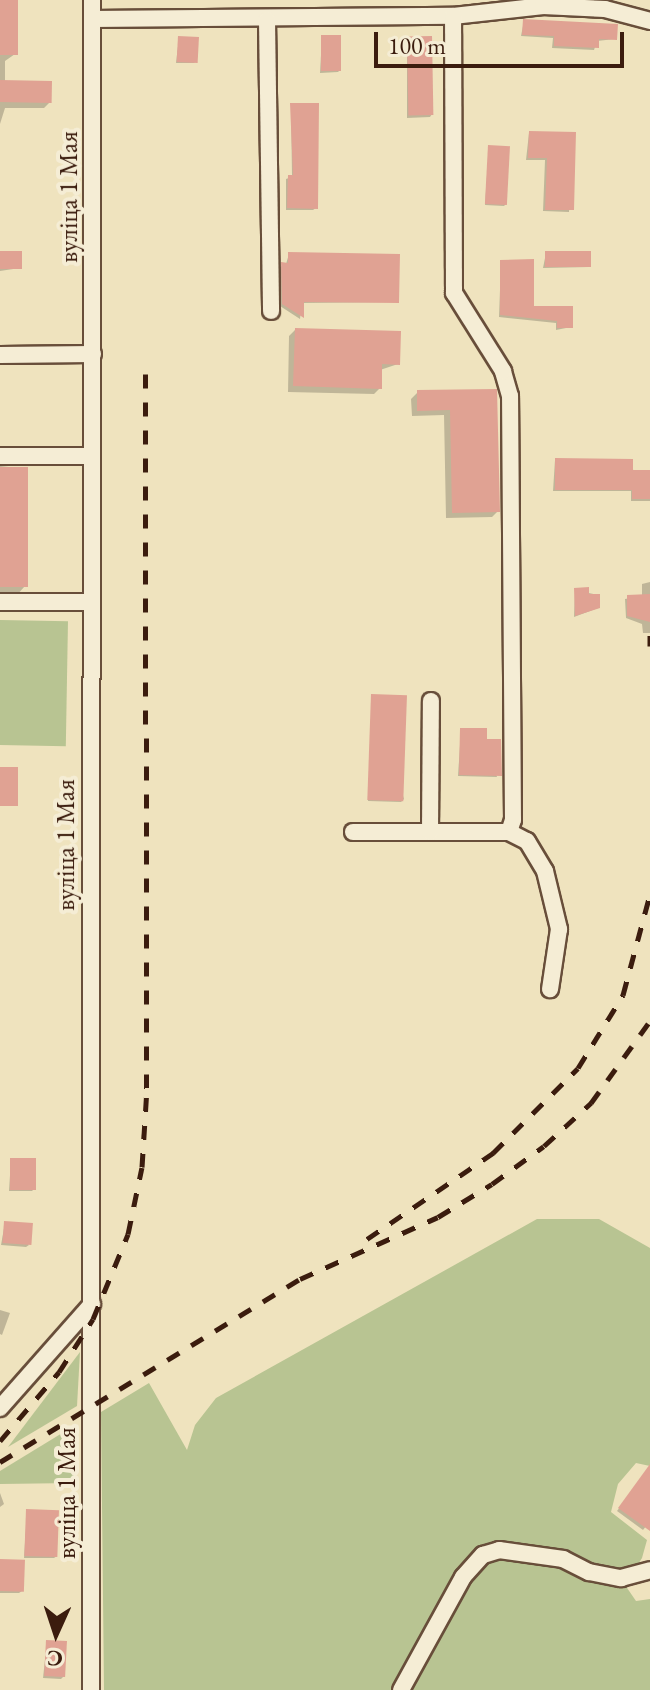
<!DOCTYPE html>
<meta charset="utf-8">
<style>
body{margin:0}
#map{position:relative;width:650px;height:1690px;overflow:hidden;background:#efe3be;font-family:"EB Garamond",serif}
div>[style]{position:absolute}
.green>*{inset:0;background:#b8c492;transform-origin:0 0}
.shadow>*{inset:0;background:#0003}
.building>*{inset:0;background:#e0a293;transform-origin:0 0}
.roads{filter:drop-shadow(2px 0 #684e3a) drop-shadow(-2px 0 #684e3a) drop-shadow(0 2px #684e3a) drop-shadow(0 -2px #684e3a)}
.minor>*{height:16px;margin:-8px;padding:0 8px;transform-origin:8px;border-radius:8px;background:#f5edd5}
.rail>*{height:5px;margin-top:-2.5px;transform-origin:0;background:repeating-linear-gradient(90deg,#3b1c0e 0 14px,transparent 0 28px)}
span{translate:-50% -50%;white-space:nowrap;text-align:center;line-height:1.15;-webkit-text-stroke:8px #f5edd5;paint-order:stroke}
.street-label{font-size:26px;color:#3b1c0e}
.north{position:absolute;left:16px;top:1594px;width:80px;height:80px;-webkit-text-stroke:6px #f5edd5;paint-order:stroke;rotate:183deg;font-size:22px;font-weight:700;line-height:32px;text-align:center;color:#3b1c0e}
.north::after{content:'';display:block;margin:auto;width:28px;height:36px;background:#3b1c0e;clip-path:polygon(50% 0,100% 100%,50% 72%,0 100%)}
.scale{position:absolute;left:374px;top:32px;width:250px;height:36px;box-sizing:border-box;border:4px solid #3b1c0e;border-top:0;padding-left:10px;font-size:24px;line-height:28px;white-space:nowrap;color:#3b1c0e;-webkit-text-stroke:6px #f5edd5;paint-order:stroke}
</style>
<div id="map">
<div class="green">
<div style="left:0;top:620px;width:68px;height:125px;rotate:1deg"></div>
<div style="clip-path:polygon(537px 1219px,599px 1219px,650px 1248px,650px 1466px,636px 1463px,618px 1484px,611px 1512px,647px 1540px,642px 1558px,625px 1585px,636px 1601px,650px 1599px,650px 1690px,104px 1690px,101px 1412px,149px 1383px,187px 1450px,195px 1425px,216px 1398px)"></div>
<div style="clip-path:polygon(80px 1352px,77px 1406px,8px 1447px)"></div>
<div style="clip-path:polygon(77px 1424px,74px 1483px,0 1484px,0 1471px)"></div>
</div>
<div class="shadow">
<div style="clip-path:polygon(0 0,16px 0,15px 54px,5px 61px,5px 82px,50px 102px,44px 108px,5px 108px,0 124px)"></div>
<div style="clip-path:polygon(524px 21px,615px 39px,597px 41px,594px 50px,552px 48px,553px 38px,521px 36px)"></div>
<div style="clip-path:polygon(322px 37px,340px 70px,338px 72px,320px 73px)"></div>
<div style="clip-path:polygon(179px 38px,196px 61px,194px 63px,176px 63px)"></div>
<div style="clip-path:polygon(407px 39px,432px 114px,430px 117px,407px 118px)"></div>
<div style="clip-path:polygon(291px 105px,316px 208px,313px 210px,286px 210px,286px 179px,292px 177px)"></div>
<div style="clip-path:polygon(529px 133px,574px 134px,569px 212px,543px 211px,545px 160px,526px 160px)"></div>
<div style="clip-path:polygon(489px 147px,507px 203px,504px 206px,485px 205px)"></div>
<div style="clip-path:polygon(0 253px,20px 268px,0 271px)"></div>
<div style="clip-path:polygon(546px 253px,589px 267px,543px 268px)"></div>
<div style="clip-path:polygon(289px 254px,397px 302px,302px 303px,300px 319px,280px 306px,280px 267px,286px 264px)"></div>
<div style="clip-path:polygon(501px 262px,532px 308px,571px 327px,556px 330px,556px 323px,499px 317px)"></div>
<div style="clip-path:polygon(295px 330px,398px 364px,380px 370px,380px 388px,374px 394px,288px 392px,289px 336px)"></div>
<div style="clip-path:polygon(495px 391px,498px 511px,492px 517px,446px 518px,444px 415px,412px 416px,411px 399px,418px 392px)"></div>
<div style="clip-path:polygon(555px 460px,650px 472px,650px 501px,631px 501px,631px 491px,553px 491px)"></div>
<div style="clip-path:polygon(0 466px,26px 469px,25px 586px,16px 596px,0 595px)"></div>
<div style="clip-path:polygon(650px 582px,650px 633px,643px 633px,642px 624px,626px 618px,625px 599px,642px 596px,642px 584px)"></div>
<div style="clip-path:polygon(575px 590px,598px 595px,598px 608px,574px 617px)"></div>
<div style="clip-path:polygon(372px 696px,404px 799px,401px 802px,368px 801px)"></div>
<div style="clip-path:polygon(461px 730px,485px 741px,497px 777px,458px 776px)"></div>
<div style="clip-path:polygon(11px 1160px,34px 1189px,32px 1191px,9px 1191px)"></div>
<div style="clip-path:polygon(5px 1223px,29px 1245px,26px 1247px,1px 1245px)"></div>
<div style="clip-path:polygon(0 1310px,10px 1313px,2px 1335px,0 1334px)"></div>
<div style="clip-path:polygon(643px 1476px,650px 1477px,650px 1521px,643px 1530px,617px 1511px)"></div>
<div style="clip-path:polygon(0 1493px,4px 1504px,0 1507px)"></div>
<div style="clip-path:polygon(27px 1511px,57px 1556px,54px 1558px,24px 1558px)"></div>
<div style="clip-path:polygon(0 1561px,22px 1591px,19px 1593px,0 1593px)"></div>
<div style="clip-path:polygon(47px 1642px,64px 1676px,61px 1679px,43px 1678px)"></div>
</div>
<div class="building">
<div style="left:0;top:0;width:18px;height:55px"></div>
<div style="clip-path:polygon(523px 19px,618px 24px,617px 40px,599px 39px,599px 48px,554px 46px,554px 36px,522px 35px)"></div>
<div style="left:321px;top:35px;width:20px;height:36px"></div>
<div style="left:178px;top:36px;width:21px;height:26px;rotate:3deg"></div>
<div style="left:432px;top:36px;width:79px;height:25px;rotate:89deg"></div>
<div style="left:0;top:80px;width:52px;height:22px;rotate:1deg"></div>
<div style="clip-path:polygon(290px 103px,319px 103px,318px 209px,287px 208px,288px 175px,293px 175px)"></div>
<div style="clip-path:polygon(529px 131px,576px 132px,574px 210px,545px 210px,547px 158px,528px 158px)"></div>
<div style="left:488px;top:145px;width:22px;height:59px;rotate:3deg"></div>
<div style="left:0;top:251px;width:22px;height:18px"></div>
<div style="left:545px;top:251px;width:46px;height:16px"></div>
<div style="clip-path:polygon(288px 252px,400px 254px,399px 303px,304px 302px,304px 318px,282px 304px,281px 262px,288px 263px)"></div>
<div style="clip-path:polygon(534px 259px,534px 306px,573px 306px,573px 328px,557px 328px,557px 321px,500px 315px,500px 260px)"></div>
<div style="clip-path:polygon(295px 328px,401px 331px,400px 365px,382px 364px,382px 389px,293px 386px)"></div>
<div style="clip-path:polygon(497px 389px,500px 512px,452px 513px,450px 410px,417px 411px,417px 390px)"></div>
<div style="clip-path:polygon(555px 458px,633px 459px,633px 470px,650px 470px,650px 499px,632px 499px,632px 490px,555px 490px)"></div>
<div style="left:0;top:467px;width:28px;height:120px"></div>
<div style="clip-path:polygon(589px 587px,589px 594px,600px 594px,600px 608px,575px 616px,574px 588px)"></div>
<div style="clip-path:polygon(650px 594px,650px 622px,627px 616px,627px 595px)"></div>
<div style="left:371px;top:694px;width:36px;height:106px;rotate:2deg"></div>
<div style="clip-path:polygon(460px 728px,487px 728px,487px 739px,501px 739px,502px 776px,459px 775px)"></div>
<div style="left:0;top:767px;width:18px;height:39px"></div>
<div style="left:10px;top:1158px;width:26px;height:32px"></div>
<div style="left:4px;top:1221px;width:29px;height:22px;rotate:4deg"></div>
<div style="clip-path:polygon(650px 1464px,650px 1531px,618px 1508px)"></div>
<div style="left:26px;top:1509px;width:33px;height:47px;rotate:2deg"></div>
<div style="left:0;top:1559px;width:25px;height:32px;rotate:2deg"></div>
<div style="left:46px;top:1640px;width:21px;height:36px;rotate:3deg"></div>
</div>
<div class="roads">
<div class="minor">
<div style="left:92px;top:19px;width:361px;rotate:-0.5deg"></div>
<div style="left:453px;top:16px;width:91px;rotate:-6.3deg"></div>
<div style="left:543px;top:6px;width:62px;rotate:2.8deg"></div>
<div style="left:605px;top:9px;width:47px;rotate:14.9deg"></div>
<div style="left:267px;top:20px;width:291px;rotate:89.2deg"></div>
<div style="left:0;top:355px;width:93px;rotate:-0.6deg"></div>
<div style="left:0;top:456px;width:89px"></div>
<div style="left:0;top:602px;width:89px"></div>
<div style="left:353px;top:832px;width:156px"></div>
<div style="left:509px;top:832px;width:13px;rotate:-72deg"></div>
<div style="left:513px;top:820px;width:424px;rotate:-90.4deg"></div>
<div style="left:510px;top:396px;width:26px;rotate:-106deg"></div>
<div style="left:503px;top:371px;width:92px;rotate:-122.1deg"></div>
<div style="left:454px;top:293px;width:277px;rotate:-90.2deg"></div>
<div style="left:430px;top:832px;width:131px;rotate:-89.6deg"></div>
<div style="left:509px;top:832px;width:20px;rotate:27deg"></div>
<div style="left:527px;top:841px;width:35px;rotate:59deg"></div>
<div style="left:545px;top:871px;width:60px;rotate:76.4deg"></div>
<div style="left:559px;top:929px;width:61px;rotate:98.5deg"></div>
<div style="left:0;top:1408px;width:139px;rotate:-48.5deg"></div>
<div style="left:91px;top:1690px;width:1690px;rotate:-89.97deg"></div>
<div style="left:401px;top:1690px;width:129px;rotate:-61.2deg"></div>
<div style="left:463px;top:1577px;width:30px;rotate:-48deg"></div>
<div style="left:483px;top:1555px;width:17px;rotate:-17deg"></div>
<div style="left:499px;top:1550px;width:65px;rotate:8deg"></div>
<div style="left:563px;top:1559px;width:29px;rotate:27deg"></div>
<div style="left:589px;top:1572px;width:33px;rotate:11deg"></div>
<div style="left:621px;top:1578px;width:30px;rotate:-15deg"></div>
</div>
</div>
<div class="rail">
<div style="left:650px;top:635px;width:11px;rotate:90deg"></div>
<div style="left:367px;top:1239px;width:153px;rotate:-34.3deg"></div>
<div style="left:493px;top:1153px;width:120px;rotate:-45deg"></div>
<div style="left:578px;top:1068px;width:86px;rotate:-58.3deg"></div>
<div style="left:623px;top:995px;width:105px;rotate:-75deg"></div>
<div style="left:0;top:1441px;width:91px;rotate:-49.5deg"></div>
<div style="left:59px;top:1372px;width:63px;rotate:-57.3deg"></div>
<div style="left:93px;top:1319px;width:92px;rotate:-67.6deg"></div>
<div style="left:128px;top:1234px;width:68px;rotate:-78.2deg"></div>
<div style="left:142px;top:1167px;width:79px;rotate:-86.4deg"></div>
<div style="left:147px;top:1088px;width:727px;rotate:-90.16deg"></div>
<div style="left:0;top:1462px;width:351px;rotate:-31.4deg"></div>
<div style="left:300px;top:1279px;width:151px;rotate:-24.2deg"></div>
<div style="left:438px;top:1217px;width:63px;rotate:-31.4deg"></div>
<div style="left:492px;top:1184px;width:64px;rotate:-36.2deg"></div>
<div style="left:544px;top:1146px;width:64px;rotate:-42.5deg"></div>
<div style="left:591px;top:1103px;width:101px;rotate:-54.3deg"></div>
</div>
<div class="street-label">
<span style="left:69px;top:197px;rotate:-90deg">вуліца 1 Мая</span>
<span style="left:66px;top:845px;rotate:-90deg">вуліца 1 Мая</span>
<span style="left:67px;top:1493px;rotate:-90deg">вуліца 1 Мая</span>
</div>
<div class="north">С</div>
<div class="scale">100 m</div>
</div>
